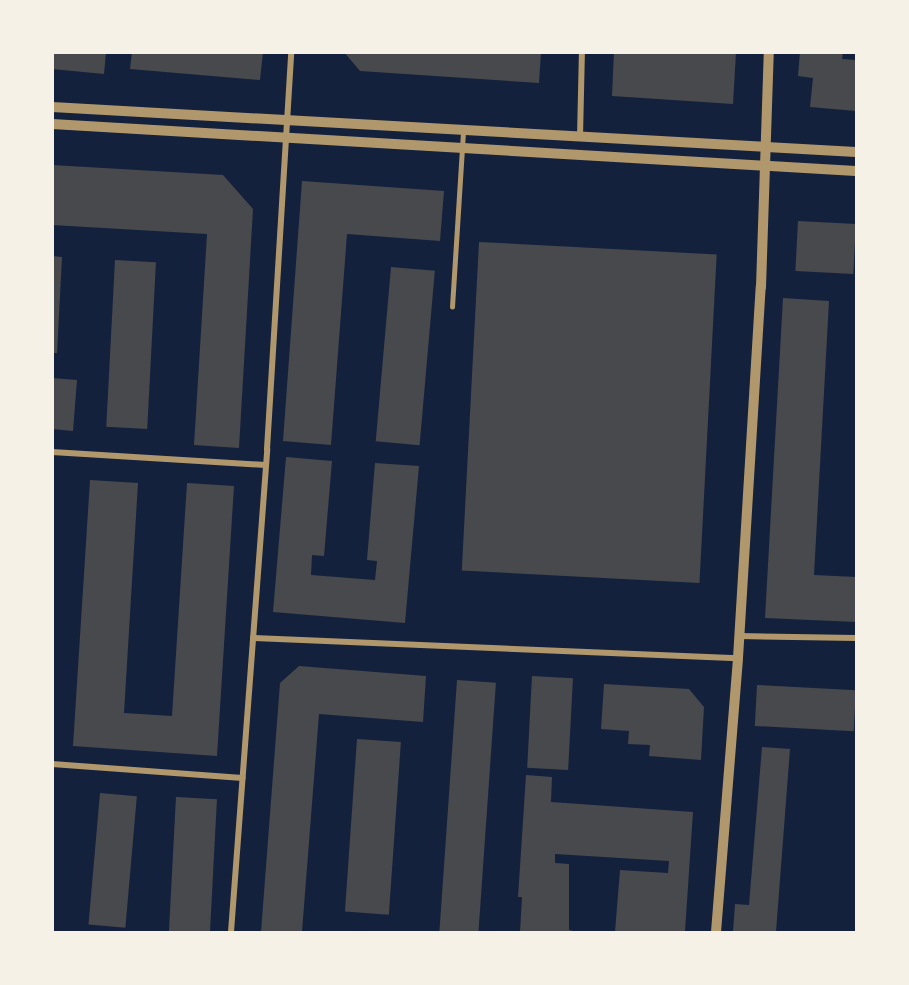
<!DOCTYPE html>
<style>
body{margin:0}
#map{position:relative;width:909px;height:985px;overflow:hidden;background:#14213d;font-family:"PT Sans",sans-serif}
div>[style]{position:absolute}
.building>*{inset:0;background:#48494c;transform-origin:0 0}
.service>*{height:4.5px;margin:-2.25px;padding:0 2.25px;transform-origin:2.25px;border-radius:2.25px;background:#b1986c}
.minor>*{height:6px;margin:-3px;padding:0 3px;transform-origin:3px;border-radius:3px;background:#b1986c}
.tertiary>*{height:10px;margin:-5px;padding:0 5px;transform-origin:5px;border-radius:5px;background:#b1986c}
span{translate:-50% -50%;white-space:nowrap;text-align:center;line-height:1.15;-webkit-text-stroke:5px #f6f1e7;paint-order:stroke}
.frame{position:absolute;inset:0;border:54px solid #f6f1e7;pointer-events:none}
</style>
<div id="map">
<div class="building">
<div style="clip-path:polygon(52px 52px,106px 52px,104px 74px,52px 69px)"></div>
<div style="clip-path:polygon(132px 52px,263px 52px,260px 80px,130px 69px)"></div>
<div style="clip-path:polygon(344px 52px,541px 52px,539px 83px,360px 71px)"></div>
<div style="clip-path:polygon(614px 52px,736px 52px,733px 104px,612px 96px)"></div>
<div style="clip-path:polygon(800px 52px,843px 52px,842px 59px,856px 60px,856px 111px,810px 107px,813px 78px,798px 76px)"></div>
<div style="clip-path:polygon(52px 165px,223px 175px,253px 209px,239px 448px,194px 445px,207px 234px,52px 225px)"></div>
<div style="clip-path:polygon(302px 181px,444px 191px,440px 241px,347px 234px,331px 445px,283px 441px)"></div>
<div style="left:798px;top:221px;width:58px;height:50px;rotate:3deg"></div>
<div style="left:479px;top:242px;width:238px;height:329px;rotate:3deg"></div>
<div style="clip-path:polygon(52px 256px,62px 257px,57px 353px,52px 353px)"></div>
<div style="left:115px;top:260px;width:41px;height:167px;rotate:3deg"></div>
<div style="left:391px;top:267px;width:44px;height:175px;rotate:5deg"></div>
<div style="clip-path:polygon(783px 298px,829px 301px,814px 575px,856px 577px,856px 622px,765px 618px)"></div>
<div style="clip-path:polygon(52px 378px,77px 380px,73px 431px,52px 429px)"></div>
<div style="clip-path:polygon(286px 457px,332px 461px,324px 556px,312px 555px,311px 575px,375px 580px,377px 561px,367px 560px,375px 463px,419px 466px,405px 623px,273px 612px)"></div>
<div style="clip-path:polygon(90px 480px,138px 483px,124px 713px,172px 716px,187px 483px,234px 486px,217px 756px,73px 746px)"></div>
<div style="clip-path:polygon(299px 666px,426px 676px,423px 722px,319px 714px,302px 932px,261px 932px,280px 683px)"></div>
<div style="left:532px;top:676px;width:41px;height:92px;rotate:3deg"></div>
<div style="left:457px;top:680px;width:39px;height:253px;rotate:4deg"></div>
<div style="clip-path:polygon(604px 684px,689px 689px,704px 707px,701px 760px,649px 756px,650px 745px,628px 744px,629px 731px,601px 729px)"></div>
<div style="left:757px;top:685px;width:99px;height:41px;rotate:3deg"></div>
<div style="left:357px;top:739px;width:44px;height:173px;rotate:4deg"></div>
<div style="clip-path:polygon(762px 747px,790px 749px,776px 932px,733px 932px,735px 904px,749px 905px)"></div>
<div style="clip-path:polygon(526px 775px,552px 777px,551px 802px,693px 812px,685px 931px,615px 932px,620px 870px,668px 873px,669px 861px,555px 854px,555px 863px,569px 864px,569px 930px,578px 932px,520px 932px,522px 897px,518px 897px)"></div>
<div style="left:100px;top:793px;width:37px;height:132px;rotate:5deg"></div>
<div style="left:176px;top:797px;width:41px;height:135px;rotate:3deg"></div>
</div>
<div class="service">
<div style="left:452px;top:307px;width:177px;rotate:-86.4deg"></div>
</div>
<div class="minor">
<div style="left:580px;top:137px;width:85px;rotate:-88.7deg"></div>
<div style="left:52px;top:452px;width:214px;rotate:3.5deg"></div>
<div style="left:739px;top:636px;width:117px;rotate:1deg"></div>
<div style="left:253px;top:638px;width:485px;rotate:2.4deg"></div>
<div style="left:52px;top:764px;width:191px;rotate:4.2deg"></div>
<div style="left:231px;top:932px;width:484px;rotate:-85.7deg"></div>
<div style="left:267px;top:449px;width:398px;rotate:-86.5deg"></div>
</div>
<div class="tertiary">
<div style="left:52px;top:107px;width:805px;rotate:3.2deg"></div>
<div style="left:52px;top:124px;width:805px;rotate:3.35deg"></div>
<div style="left:716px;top:932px;width:275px;rotate:-85.4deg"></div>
<div style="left:738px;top:658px;width:372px;rotate:-86.5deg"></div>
<div style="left:761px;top:287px;width:235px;rotate:-88.1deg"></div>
</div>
<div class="frame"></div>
</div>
